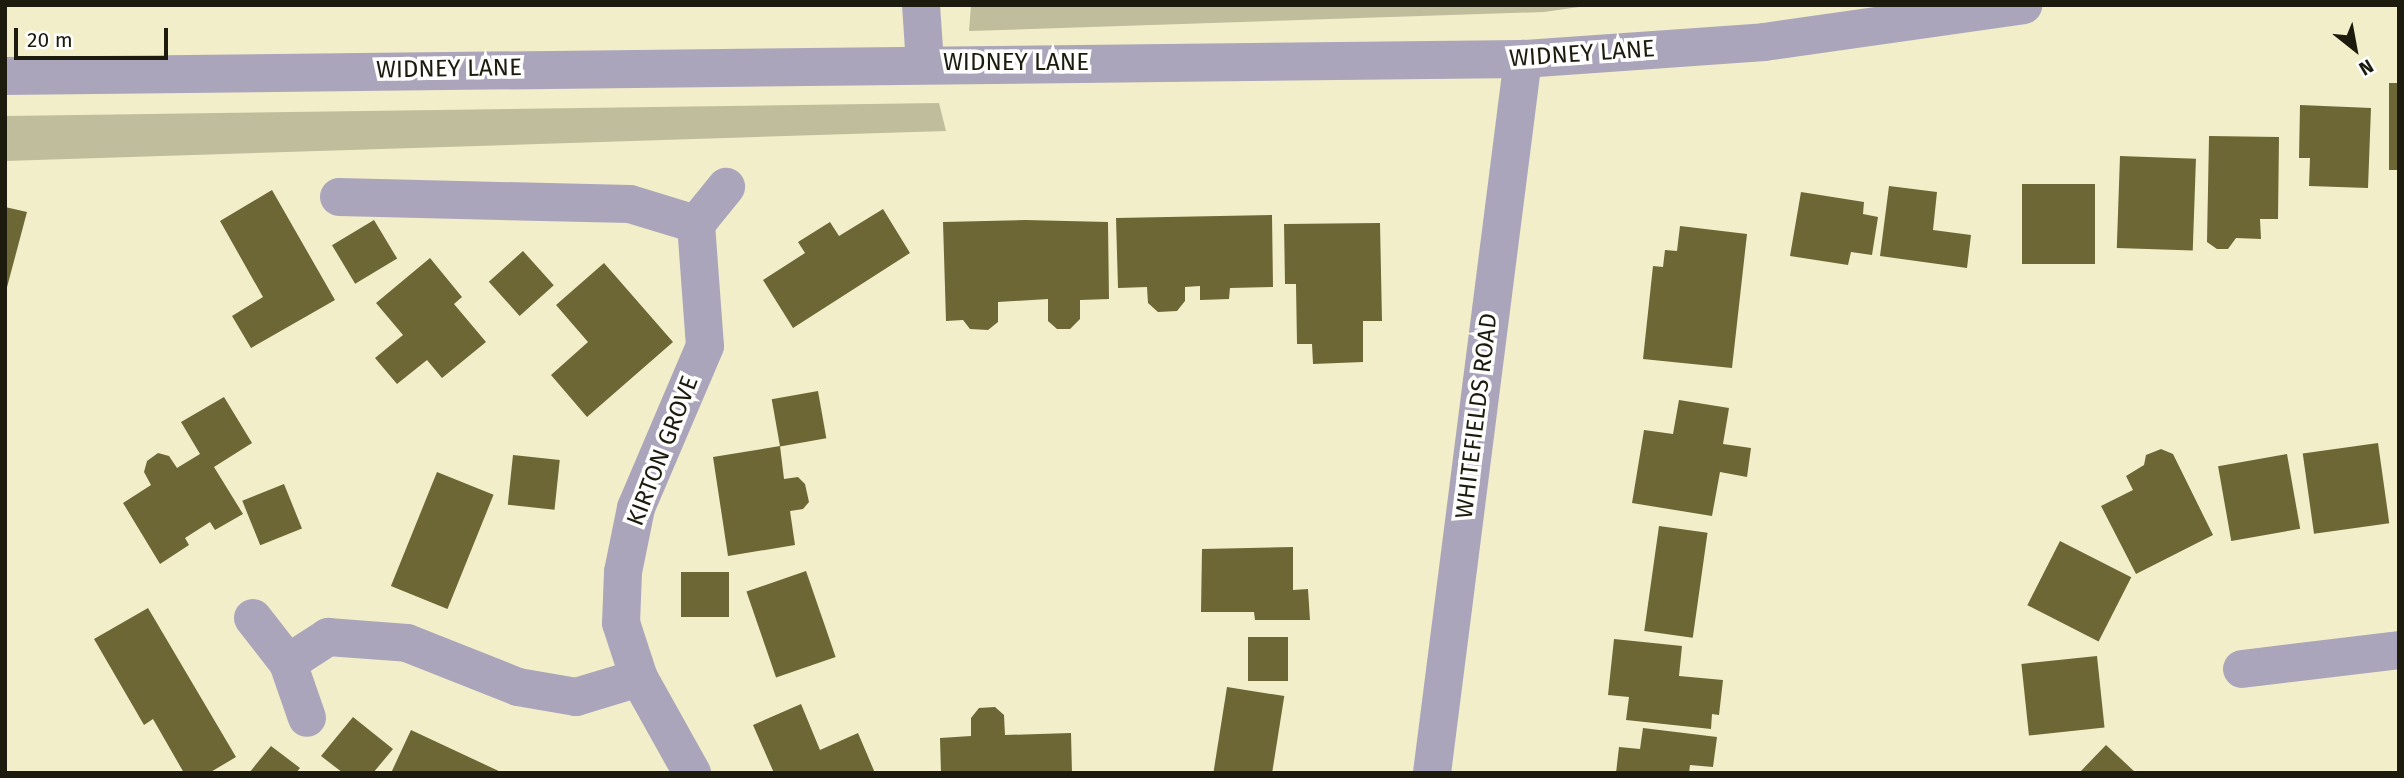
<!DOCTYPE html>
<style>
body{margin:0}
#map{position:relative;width:2404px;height:778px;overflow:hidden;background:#f2eec9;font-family:"Fira Sans",sans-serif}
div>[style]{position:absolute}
.green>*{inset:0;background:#c0bd9c}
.building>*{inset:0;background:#6d6735;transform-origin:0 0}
.minor>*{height:38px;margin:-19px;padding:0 19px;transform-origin:19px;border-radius:19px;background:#aba5bb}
span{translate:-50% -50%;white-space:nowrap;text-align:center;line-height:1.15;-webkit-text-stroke:7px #fff;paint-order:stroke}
.street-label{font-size:24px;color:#1c1b0d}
.frame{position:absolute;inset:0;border:7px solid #1c1b0d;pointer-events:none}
.north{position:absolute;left:2320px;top:14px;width:70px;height:70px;-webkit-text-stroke:5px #fff;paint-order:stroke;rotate:149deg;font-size:19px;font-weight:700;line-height:28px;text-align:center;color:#1c1b0d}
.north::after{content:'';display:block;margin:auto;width:24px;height:32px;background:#1c1b0d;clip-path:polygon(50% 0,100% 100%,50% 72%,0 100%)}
.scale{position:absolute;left:14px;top:28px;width:154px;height:32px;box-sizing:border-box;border:4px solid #1c1b0d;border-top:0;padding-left:9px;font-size:21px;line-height:24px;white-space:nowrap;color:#1c1b0d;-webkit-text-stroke:5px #fff;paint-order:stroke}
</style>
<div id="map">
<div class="green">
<div style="clip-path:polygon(971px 5px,1593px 5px,1544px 12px,969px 31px)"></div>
<div style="clip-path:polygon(939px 103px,946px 131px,5px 161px,5px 116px)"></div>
</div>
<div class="building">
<div style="left:2389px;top:83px;width:10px;height:87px"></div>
<div style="clip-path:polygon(2300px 105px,2371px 108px,2368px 188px,2309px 186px,2310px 158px,2299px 158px)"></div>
<div style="clip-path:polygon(2209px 136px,2279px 137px,2278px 219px,2260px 219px,2261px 239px,2236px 238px,2228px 249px,2217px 249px,2207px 242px)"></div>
<div style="left:2120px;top:156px;width:76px;height:92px;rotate:2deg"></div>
<div style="left:2022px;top:184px;width:73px;height:80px"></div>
<div style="clip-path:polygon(1889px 186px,1937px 192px,1933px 230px,1971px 235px,1967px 268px,1880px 256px)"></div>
<div style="clip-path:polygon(272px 190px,335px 300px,251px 348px,232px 316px,263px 297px,220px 221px)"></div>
<div style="clip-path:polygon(1801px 192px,1864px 202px,1863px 214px,1878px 217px,1872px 255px,1851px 252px,1848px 265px,1790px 256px)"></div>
<div style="clip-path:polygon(5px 207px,27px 212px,6px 291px,5px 291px)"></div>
<div style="clip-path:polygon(883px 209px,910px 253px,793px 328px,763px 280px,805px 253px,798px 242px,830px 222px,839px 236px)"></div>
<div style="clip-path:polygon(1272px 215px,1273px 287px,1230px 288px,1229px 299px,1200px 300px,1200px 286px,1185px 287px,1185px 301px,1177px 311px,1158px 312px,1148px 303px,1147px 287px,1118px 288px,1116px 218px)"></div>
<div style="left:374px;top:220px;width:45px;height:49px;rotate:59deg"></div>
<div style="clip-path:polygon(1025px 220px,1108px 222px,1109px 299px,1080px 300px,1080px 319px,1070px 329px,1057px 329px,1048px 321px,1048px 299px,998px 302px,998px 322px,988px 330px,970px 329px,963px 320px,946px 321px,943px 222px)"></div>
<div style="clip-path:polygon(1380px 223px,1382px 321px,1363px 321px,1363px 362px,1313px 364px,1312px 344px,1297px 344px,1296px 284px,1285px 284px,1284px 224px)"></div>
<div style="clip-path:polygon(1680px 226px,1747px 234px,1732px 368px,1643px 359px,1653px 266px,1663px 267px,1665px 250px,1677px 251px)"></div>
<div style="left:523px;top:251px;width:46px;height:46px;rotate:48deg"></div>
<div style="clip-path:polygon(430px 258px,462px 297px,454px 304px,486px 342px,442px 378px,427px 360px,397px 384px,375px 358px,403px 335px,376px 303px)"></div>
<div style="clip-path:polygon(604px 263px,673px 342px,587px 417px,551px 375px,588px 342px,556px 305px)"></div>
<div style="left:818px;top:391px;width:48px;height:47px;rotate:80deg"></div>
<div style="clip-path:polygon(224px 397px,252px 443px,214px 467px,243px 514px,215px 530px,210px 522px,185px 538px,189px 545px,160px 564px,123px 503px,151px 485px,144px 472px,147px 461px,158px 453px,169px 456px,177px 468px,200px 454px,181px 422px)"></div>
<div style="clip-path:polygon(1679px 400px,1729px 408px,1723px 444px,1751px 448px,1747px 477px,1720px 472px,1712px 516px,1632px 503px,1644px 430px,1673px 434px)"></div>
<div style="left:2378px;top:443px;width:81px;height:76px;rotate:82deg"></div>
<div style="clip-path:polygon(780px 446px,784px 479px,798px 477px,805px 484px,809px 502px,803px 509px,790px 511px,795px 545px,728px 556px,713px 457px)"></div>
<div style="clip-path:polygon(2161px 449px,2173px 454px,2213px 535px,2136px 574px,2101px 506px,2133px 490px,2126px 476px,2144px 465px,2146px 455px)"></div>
<div style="left:2287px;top:454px;width:76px;height:70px;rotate:80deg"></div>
<div style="left:513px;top:455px;width:47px;height:50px;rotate:6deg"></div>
<div style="left:437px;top:472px;width:61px;height:123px;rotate:22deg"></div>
<div style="left:284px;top:484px;width:48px;height:45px;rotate:68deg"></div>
<div style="left:1659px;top:526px;width:49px;height:106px;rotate:8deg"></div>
<div style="left:2060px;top:541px;width:80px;height:72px;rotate:27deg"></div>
<div style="clip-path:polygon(1293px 547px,1293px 590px,1308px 589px,1310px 620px,1255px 620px,1254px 612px,1201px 612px,1202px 549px)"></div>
<div style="left:806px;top:571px;width:91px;height:63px;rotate:71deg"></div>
<div style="left:681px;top:572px;width:48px;height:45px"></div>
<div style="clip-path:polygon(148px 608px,236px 757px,209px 773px,184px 773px,153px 719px,144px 725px,94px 639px)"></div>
<div style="left:1248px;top:637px;width:40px;height:44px"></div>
<div style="clip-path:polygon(1614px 639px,1682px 646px,1679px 676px,1723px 680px,1719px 715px,1712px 714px,1711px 729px,1626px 720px,1629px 697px,1608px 695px)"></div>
<div style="left:2097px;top:656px;width:72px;height:76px;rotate:84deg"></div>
<div style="left:1227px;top:687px;width:58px;height:87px;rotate:9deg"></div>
<div style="clip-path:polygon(801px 704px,820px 750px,858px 733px,875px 773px,774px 773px,753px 725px)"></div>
<div style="clip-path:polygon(995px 707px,1004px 715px,1005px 735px,1071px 733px,1072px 773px,941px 773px,940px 738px,971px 736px,971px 718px,979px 708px)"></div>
<div style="clip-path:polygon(353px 717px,393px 749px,373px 773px,343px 773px,321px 756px)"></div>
<div style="clip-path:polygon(1643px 728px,1717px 737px,1713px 767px,1690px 765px,1689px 773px,1616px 773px,1619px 747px,1640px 749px)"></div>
<div style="clip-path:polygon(411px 730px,503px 773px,391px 773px)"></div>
<div style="clip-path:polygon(2106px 745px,2136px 773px,2079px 773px)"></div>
<div style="clip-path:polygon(271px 746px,300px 768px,296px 773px,249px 773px)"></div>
</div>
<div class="minor">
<div style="left:921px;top:5px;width:59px;rotate:86.1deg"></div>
<div style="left:5px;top:76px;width:1518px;rotate:-0.64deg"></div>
<div style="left:1523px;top:59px;width:242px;rotate:-4deg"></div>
<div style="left:1764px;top:42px;width:262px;rotate:-8.1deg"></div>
<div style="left:339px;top:197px;width:291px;rotate:1.4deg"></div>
<div style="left:630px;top:204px;width:69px;rotate:16.9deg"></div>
<div style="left:696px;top:224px;width:122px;rotate:85.8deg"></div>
<div style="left:705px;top:346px;width:176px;rotate:113.1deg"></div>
<div style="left:636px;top:508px;width:65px;rotate:101.5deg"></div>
<div style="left:623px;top:572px;width:51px;rotate:92.2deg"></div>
<div style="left:621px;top:623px;width:58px;rotate:71.9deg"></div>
<div style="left:639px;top:678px;width:109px;rotate:60.8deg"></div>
<div style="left:696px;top:224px;width:48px;rotate:-51deg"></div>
<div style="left:253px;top:618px;width:57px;rotate:52.1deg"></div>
<div style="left:288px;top:663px;width:58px;rotate:70.9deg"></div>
<div style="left:288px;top:663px;width:48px;rotate:-33deg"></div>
<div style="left:328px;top:637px;width:79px;rotate:4.3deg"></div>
<div style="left:407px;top:643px;width:119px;rotate:21.6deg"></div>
<div style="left:518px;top:687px;width:59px;rotate:9.8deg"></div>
<div style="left:576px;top:697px;width:66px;rotate:-16.8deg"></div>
<div style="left:2242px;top:669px;width:158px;rotate:-6.9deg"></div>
<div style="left:1432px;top:773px;width:720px;rotate:-82.74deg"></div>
</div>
<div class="street-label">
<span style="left:1582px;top:54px;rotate:-4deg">WIDNEY LANE</span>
<span style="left:1016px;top:63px">WIDNEY LANE</span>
<span style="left:449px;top:69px;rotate:-1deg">WIDNEY LANE</span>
<span style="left:1477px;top:416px;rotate:-83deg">WHITEFIELDS ROAD</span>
<span style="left:663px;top:451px;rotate:-69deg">KIRTON GROVE</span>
</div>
<div class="frame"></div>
<div class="north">N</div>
<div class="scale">20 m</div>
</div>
